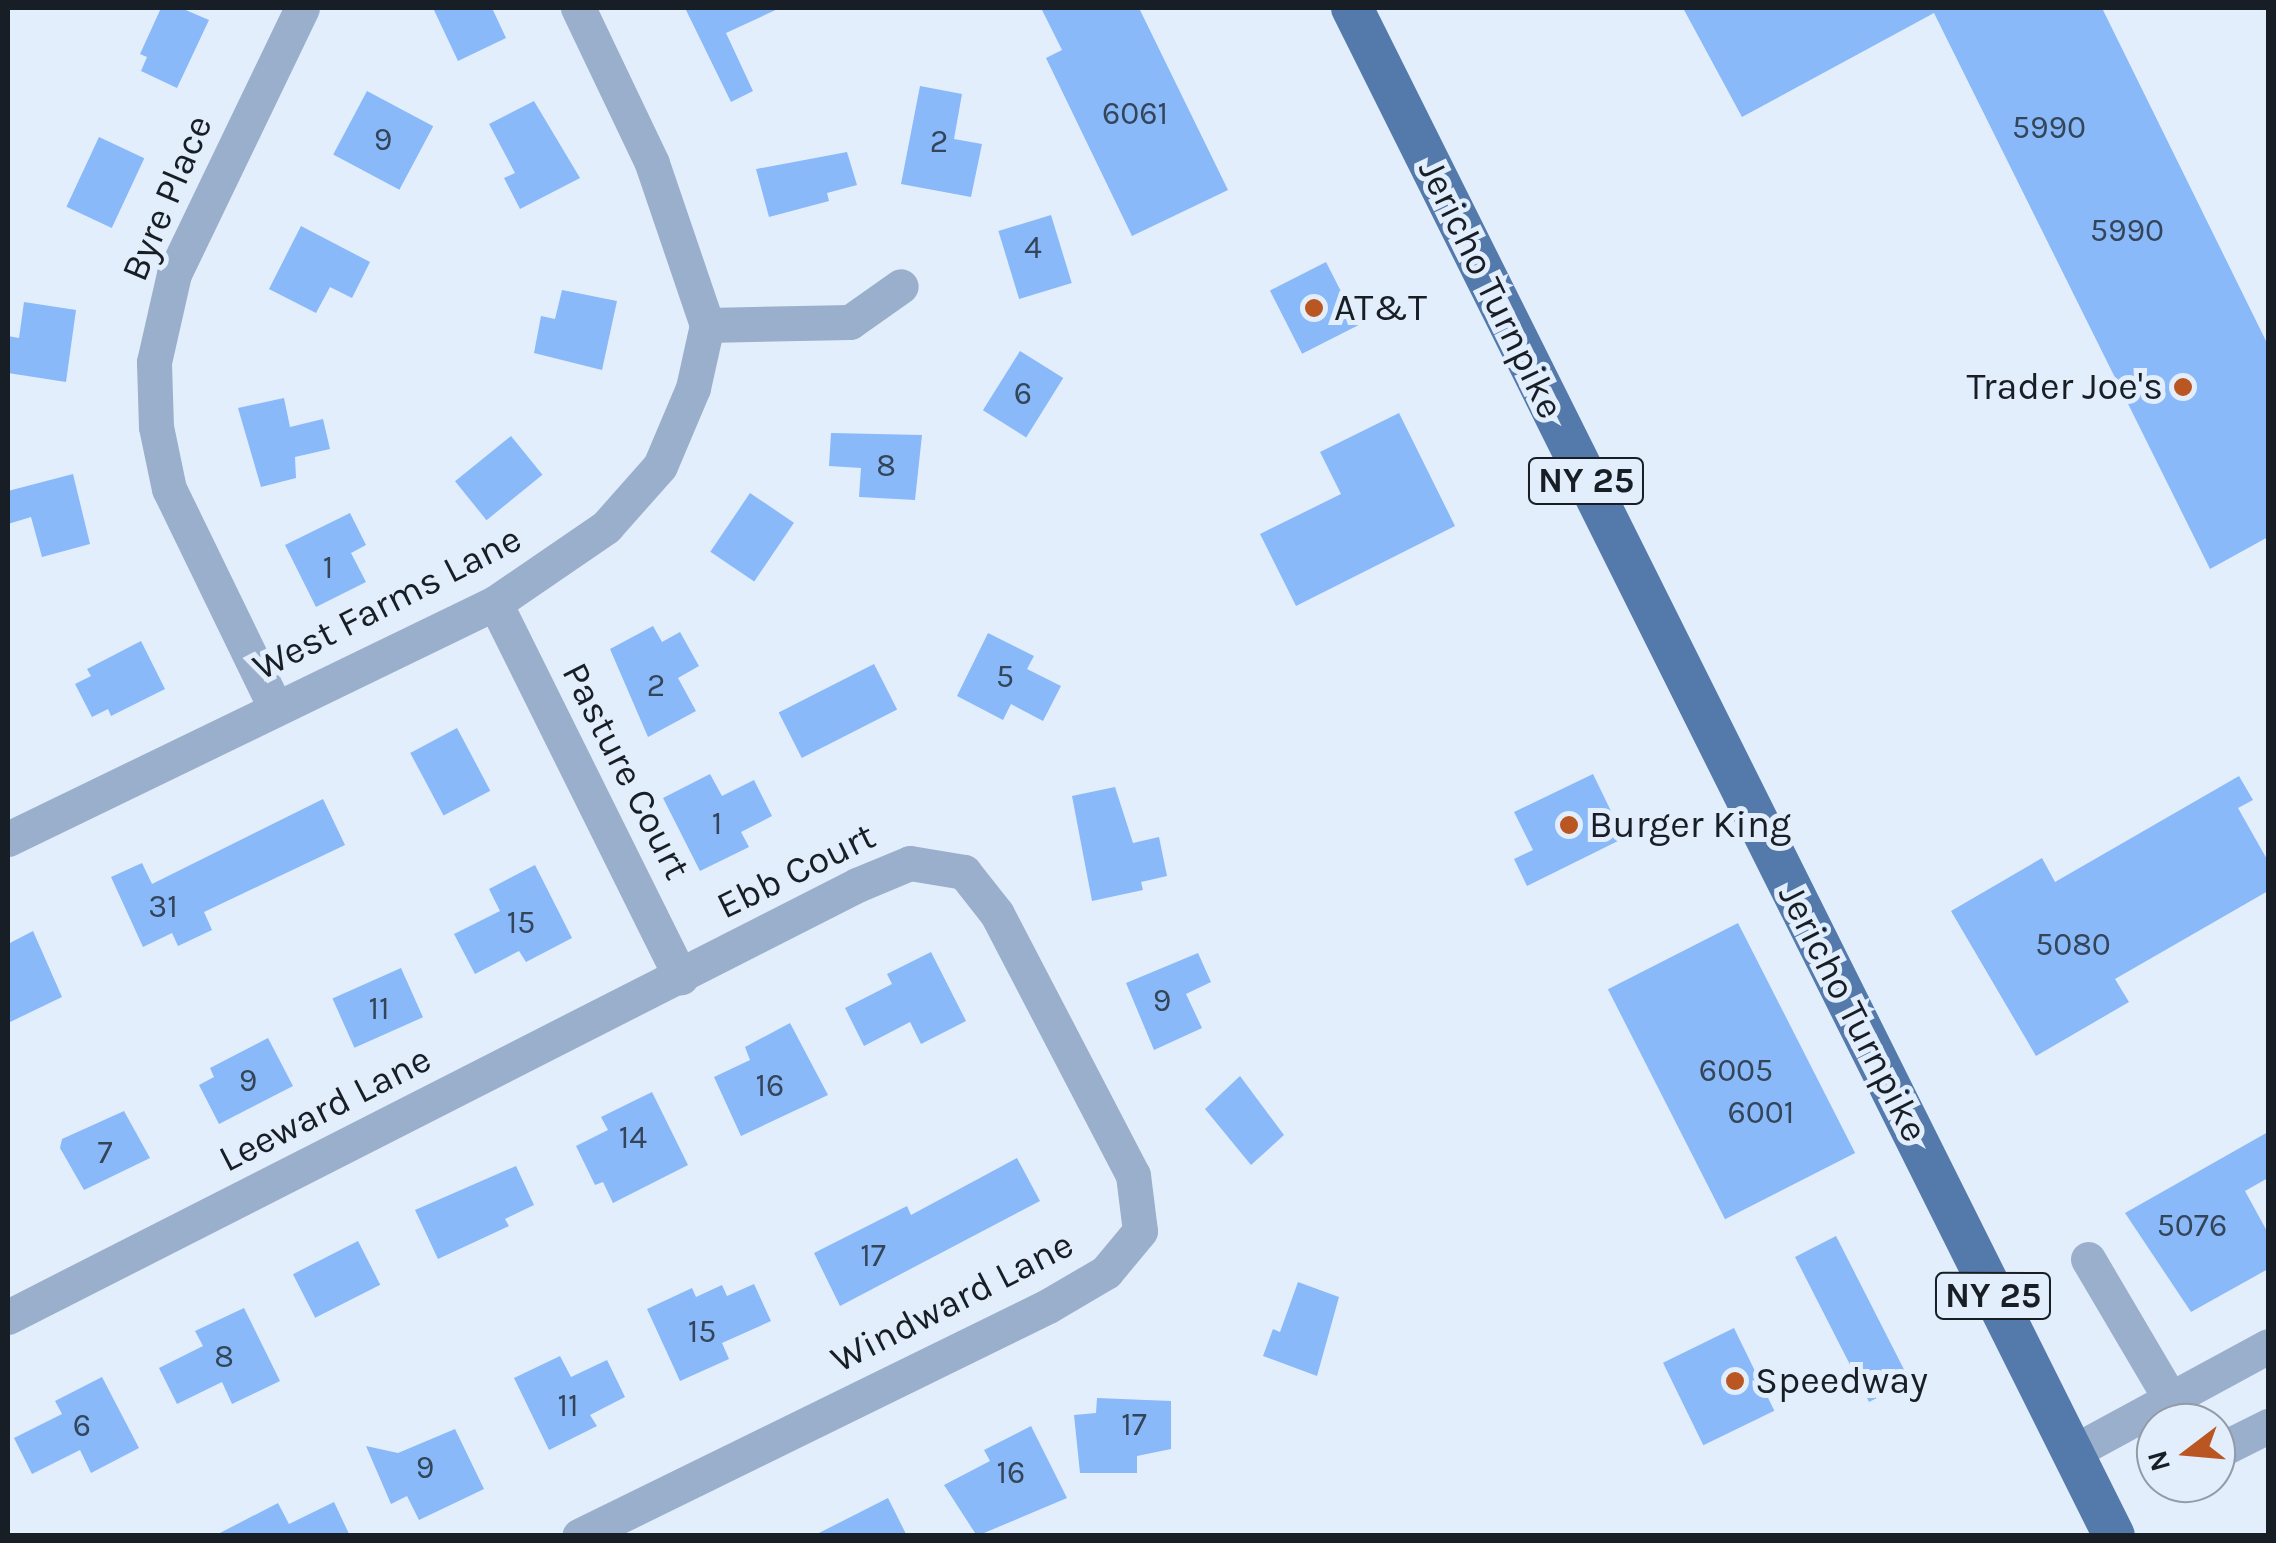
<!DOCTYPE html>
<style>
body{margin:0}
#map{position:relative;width:2276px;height:1543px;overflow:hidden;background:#e3eefc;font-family:Karla,sans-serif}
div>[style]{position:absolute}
.building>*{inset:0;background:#89b9f8;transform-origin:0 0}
.minor>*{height:35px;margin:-17.5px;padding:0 17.5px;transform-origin:17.5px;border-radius:17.5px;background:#9aafcb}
.major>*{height:42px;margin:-21px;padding:0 21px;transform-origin:21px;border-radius:21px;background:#537aab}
.dots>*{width:28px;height:28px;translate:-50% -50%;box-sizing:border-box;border:5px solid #e3eefc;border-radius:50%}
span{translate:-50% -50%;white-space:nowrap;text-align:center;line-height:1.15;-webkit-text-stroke:10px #e3eefc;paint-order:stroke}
.number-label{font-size:32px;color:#34455a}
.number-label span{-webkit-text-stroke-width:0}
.shield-label span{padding:2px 8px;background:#e3eefc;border:2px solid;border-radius:8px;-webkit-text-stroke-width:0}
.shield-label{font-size:35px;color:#181e26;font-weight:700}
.street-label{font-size:38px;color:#181e26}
.poi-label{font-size:38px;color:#181e26}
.left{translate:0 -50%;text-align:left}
.right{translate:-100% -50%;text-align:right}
.frame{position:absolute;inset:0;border:10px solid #181e26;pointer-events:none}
.north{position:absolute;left:2136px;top:1403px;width:100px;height:100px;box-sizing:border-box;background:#e3eefc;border:2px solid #929ba6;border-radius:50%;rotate:254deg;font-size:28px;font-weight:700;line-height:40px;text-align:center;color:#181e26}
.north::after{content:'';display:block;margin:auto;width:35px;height:45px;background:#ba5621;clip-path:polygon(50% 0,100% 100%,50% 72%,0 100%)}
</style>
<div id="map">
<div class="building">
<div style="clip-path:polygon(161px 8px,181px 8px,209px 20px,177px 88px,141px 71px,147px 57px,140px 54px)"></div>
<div style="clip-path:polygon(433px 8px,492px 8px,506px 38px,458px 61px)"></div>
<div style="clip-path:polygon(685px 8px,780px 8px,726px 33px,753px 91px,731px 102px)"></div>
<div style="clip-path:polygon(1041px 8px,1139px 8px,1228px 190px,1132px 236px,1046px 58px,1062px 50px)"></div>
<div style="clip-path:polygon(1683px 8px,2102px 8px,2268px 345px,2268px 537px,2210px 569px,1934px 13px,1742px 117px)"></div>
<div style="clip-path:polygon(920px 86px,962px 94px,954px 139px,982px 144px,971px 197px,901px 184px)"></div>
<div style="left:367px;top:91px;width:75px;height:72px;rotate:28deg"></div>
<div style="clip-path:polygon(534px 101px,580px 178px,520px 209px,504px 178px,515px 173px,489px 124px)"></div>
<div style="left:99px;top:137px;width:50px;height:77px;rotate:25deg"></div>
<div style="clip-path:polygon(847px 152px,857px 185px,827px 193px,829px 201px,769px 217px,756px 169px)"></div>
<div style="left:1051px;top:215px;width:71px;height:55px;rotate:73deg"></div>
<div style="clip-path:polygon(301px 226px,370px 262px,352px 298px,330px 287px,316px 313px,269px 289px)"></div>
<div style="left:1326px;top:262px;width:71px;height:63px;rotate:63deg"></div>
<div style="clip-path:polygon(562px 290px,617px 301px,602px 370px,534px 353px,541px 316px,555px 319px)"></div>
<div style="clip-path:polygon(24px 302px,76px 310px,66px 382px,8px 373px,8px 336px,19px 338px)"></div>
<div style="left:1020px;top:351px;width:51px;height:70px;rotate:32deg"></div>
<div style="clip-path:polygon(284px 398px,290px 427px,323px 419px,330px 449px,295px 457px,296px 478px,261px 487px,238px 408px)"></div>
<div style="clip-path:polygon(1399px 413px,1455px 526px,1296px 606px,1260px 534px,1341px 494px,1320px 452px)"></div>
<div style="clip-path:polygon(831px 433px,922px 435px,915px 500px,859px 497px,861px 468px,829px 466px)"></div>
<div style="left:511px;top:436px;width:50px;height:72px;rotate:51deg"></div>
<div style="clip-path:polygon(73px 474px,90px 544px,42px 557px,31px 517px,8px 524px,8px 491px)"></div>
<div style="left:750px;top:493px;width:53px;height:71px;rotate:34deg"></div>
<div style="clip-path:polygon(350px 513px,366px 545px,351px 553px,366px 582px,316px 607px,285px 545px)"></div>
<div style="clip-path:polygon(653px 626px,662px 642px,680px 632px,699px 666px,678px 678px,696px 711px,648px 737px,610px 649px)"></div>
<div style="clip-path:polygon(988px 633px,1034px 656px,1027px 669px,1061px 686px,1043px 721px,1011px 704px,1003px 720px,957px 696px)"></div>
<div style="clip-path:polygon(141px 641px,165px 689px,111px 716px,108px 709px,92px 717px,75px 684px,91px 676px,87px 669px)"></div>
<div style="left:874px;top:664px;width:51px;height:107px;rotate:63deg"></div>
<div style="left:457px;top:728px;width:71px;height:53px;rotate:62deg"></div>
<div style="clip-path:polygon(710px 774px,722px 796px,754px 780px,772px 816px,741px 832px,749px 847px,700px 871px,663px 798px)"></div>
<div style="clip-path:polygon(1593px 774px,1624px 838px,1527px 886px,1514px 859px,1533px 850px,1514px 812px)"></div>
<div style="clip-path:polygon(2239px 776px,2253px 800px,2238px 808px,2268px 861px,2268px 891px,2115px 979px,2129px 1002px,2036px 1056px,1951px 911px,2042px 858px,2055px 882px)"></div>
<div style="clip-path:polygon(1115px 787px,1133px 843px,1159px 837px,1167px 876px,1141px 882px,1143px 890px,1092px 901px,1072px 796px)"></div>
<div style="clip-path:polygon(323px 799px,345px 845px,204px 912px,212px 930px,178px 946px,172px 933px,143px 947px,111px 877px,142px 863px,152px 884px)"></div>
<div style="clip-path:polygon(535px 865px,572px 938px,526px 962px,519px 951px,475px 974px,454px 934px,500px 911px,489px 889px)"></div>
<div style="left:1738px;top:923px;width:258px;height:146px;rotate:63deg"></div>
<div style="clip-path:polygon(33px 931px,62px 997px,8px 1023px,8px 944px)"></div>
<div style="clip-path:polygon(931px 952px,966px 1021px,921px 1044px,910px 1022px,864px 1046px,845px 1008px,892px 984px,887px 974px)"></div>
<div style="clip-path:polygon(1198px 953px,1211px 982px,1186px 994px,1202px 1028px,1154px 1050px,1126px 983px)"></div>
<div style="left:401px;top:968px;width:54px;height:75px;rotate:66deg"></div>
<div style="clip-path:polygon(790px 1023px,828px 1095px,741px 1136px,714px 1077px,750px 1060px,745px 1047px)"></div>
<div style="clip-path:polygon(268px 1038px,293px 1086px,219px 1124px,199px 1085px,214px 1077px,210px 1068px)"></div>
<div style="clip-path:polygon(1240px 1076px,1284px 1135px,1251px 1165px,1205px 1109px)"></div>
<div style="clip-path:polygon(652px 1092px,688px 1165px,613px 1203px,603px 1182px,595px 1185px,576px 1146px,608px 1130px,601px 1117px)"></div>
<div style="clip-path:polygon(124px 1111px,150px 1158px,84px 1190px,60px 1148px,62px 1139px)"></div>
<div style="clip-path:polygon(2268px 1132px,2268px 1178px,2245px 1191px,2268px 1233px,2268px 1269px,2191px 1312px,2125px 1213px)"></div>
<div style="clip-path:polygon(1017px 1158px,1040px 1201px,840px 1306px,814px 1253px,907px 1206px,911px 1215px)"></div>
<div style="clip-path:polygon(516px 1166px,534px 1205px,505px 1219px,509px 1226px,438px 1259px,415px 1210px)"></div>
<div style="left:1836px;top:1236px;width:163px;height:46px;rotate:63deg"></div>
<div style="left:358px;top:1241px;width:49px;height:73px;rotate:63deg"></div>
<div style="clip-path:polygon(1298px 1282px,1339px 1297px,1317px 1376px,1263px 1356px,1273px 1329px,1280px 1332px)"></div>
<div style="clip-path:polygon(754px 1284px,771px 1321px,722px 1343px,729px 1359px,680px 1381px,647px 1309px,692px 1288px,696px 1297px,722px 1285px,727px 1296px)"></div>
<div style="clip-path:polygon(244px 1308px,280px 1381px,232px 1404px,222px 1382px,177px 1404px,159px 1368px,203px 1346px,195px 1331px)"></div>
<div style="left:1734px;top:1328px;width:92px;height:79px;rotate:64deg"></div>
<div style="clip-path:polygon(560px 1356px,571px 1377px,607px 1360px,625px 1397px,590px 1415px,597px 1426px,549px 1450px,514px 1378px)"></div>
<div style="clip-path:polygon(102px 1377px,139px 1448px,91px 1473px,80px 1450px,32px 1474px,14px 1438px,62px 1414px,55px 1401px)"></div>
<div style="clip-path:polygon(1097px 1398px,1171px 1401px,1171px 1449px,1137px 1456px,1137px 1473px,1080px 1473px,1074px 1415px,1096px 1413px)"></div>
<div style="clip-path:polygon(1031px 1426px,1067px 1498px,977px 1536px,944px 1485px,990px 1461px,984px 1450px)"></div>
<div style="clip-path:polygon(455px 1429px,484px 1489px,419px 1520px,407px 1496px,391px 1504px,366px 1446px,398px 1453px)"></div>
<div style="clip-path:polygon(888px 1498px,907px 1536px,813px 1536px)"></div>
<div style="clip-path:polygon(334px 1502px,350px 1536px,214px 1536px,278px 1503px,289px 1524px)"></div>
</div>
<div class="minor">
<div style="left:707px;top:325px;width:143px;rotate:-1.2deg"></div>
<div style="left:850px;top:322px;width:62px;rotate:-35.2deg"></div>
<div style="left:495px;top:603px;width:418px;rotate:63.6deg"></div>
<div style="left:275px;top:707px;width:242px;rotate:-115.9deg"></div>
<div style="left:169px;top:489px;width:63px;rotate:-101.8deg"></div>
<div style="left:156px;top:427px;width:65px;rotate:-91.8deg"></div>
<div style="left:154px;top:362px;width:90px;rotate:-77.2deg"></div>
<div style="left:174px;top:274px;width:295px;rotate:-64.3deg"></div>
<div style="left:8px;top:839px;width:541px;rotate:-25.85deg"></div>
<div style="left:495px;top:603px;width:135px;rotate:-34.4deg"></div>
<div style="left:606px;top:527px;width:81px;rotate:-48.5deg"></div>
<div style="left:660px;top:466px;width:85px;rotate:-67.1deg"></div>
<div style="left:693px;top:388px;width:65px;rotate:-77.5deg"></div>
<div style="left:707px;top:325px;width:171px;rotate:-108.8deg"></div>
<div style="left:652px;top:163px;width:172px;rotate:-115.5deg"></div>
<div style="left:2088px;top:1259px;width:164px;rotate:59.5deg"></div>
<div style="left:8px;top:1317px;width:953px;rotate:-26.97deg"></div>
<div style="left:857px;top:885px;width:57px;rotate:-22.5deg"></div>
<div style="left:910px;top:863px;width:55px;rotate:9.5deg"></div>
<div style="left:964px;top:872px;width:53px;rotate:51.8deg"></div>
<div style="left:997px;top:914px;width:294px;rotate:62.5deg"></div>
<div style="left:1133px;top:1175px;width:56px;rotate:82.9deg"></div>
<div style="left:1140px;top:1231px;width:53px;rotate:129.7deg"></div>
<div style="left:1106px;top:1272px;width:67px;rotate:149.6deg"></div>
<div style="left:1048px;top:1306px;width:522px;rotate:153.88deg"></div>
<div style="left:2073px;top:1452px;width:222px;rotate:-28.5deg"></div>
<div style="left:2216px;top:1452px;width:58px;rotate:-26.6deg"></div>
</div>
<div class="major">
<div style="left:1352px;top:8px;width:1707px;rotate:63.49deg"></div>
</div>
<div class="dots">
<div style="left:1314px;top:308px;background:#ba5621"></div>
<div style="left:2183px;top:387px;background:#ba5621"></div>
<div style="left:1569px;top:825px;background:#ba5621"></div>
<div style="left:1735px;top:1381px;background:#ba5621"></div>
</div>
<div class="number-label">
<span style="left:1135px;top:114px">6061</span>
<span style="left:2049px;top:128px">5990</span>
<span style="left:383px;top:140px">9</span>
<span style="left:939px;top:142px">2</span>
<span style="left:2127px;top:231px">5990</span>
<span style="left:1033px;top:248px">4</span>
<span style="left:1023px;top:394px">6</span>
<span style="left:886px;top:466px">8</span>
<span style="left:328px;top:568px">1</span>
<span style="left:1005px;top:677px">5</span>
<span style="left:656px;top:686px">2</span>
<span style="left:717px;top:824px">1</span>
<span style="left:163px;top:907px">31</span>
<span style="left:521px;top:923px">15</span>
<span style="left:2073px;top:945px">5080</span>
<span style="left:1162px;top:1001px">9</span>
<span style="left:379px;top:1009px">11</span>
<span style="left:1736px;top:1071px">6005</span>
<span style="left:248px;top:1081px">9</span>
<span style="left:770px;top:1086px">16</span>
<span style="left:1761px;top:1113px">6001</span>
<span style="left:633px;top:1138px">14</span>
<span style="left:105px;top:1153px">7</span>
<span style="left:2192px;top:1226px">5076</span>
<span style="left:873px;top:1256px">17</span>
<span style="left:702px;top:1332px">15</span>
<span style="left:224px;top:1357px">8</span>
<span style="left:568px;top:1406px">11</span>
<span style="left:1134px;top:1425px">17</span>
<span style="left:82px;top:1426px">6</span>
<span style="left:425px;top:1468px">9</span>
<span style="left:1011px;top:1473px">16</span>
</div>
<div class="shield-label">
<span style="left:1586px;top:481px">NY 25</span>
<span style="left:1993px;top:1296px">NY 25</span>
</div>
<div class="street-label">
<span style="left:167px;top:198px;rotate:-67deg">Byre Place</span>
<span style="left:1491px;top:289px;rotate:64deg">Jericho Turnpike</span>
<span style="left:387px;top:603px;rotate:-27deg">West Farms Lane</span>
<span style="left:626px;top:771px;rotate:63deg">Pasture Court</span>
<span style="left:796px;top:871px;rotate:-26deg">Ebb Court</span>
<span style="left:1853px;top:1013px;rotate:63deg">Jericho Turnpike</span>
<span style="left:325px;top:1109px;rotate:-27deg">Leeward Lane</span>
<span style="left:952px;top:1302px;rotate:-27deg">Windward Lane</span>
</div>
<div class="poi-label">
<span class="left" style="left:1334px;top:308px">AT&amp;T</span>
<span class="right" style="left:2163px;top:387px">Trader Joe's</span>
<span class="left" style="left:1589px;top:825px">Burger King</span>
<span class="left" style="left:1755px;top:1381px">Speedway</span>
</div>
<div class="frame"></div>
<div class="north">N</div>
</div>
